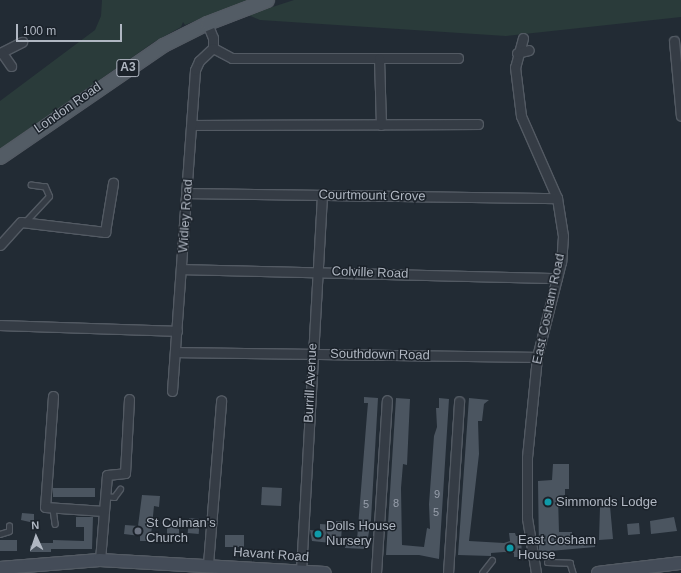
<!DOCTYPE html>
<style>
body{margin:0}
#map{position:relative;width:681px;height:573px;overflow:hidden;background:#222b34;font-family:Helvetica,sans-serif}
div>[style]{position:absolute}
.green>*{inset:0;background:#2a3b3a}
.building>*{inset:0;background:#4b5560;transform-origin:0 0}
.roads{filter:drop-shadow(1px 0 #535a63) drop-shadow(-1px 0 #535a63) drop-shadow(0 1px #535a63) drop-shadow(0 -1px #535a63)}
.lane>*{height:4.5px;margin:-2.25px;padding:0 2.25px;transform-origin:2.25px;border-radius:2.25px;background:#353c45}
.street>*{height:9px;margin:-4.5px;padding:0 4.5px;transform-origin:4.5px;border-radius:4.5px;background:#353c45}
.secondary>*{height:12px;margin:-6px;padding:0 6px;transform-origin:6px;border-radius:6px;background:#444c58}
.primary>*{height:13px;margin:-6.5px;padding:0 6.5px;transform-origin:6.5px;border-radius:6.5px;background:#535c65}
.dots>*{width:11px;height:11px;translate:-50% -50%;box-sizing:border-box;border:2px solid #1b222a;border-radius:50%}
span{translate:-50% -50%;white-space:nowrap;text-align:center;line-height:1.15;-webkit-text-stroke:3px #1b222a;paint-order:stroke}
.number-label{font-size:11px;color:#979eaa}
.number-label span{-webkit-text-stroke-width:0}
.shield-label span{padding:1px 3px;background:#1b222a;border:1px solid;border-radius:3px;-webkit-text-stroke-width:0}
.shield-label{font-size:12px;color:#b0b7c2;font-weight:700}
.street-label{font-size:13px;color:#b0b7c2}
.poi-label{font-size:13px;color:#b0b7c2}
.left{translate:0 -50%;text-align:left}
.north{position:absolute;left:16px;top:517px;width:40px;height:40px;-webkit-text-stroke:3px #1b222a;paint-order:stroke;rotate:357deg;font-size:11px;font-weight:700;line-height:16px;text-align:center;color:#b0b7c2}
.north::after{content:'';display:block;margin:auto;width:14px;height:18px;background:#b0b7c2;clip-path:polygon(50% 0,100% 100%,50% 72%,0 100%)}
.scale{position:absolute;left:16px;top:24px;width:106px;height:18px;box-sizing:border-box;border:2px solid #b0b7c2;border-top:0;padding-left:5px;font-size:12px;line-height:14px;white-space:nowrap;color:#b0b7c2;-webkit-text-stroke:3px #1b222a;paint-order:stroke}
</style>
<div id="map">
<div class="green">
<div style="clip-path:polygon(102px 0,248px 0,185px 25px,183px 22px,181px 27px,154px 42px,0 149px,0 101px,95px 30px,101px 16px)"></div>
<div style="clip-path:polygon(294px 0,681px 0,681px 17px,506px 36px,260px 20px,248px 15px)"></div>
</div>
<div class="building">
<div style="clip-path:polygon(364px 397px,378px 398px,371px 520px,366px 549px,345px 548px,346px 540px,357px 540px,367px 414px,368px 403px,364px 403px)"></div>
<div style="clip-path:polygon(396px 398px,410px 399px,407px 465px,403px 464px,401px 488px,402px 545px,424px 547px,427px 528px,430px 529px,429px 504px,434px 436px,437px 427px,436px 408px,439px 408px,439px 398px,449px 399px,439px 559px,419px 555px,386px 555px)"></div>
<div style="clip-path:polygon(469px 398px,489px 400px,484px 404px,482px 421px,478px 421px,479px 454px,469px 541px,504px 543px,510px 541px,509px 533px,515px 533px,516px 536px,521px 536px,522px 557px,514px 557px,514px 553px,504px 552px,491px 553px,491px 556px,458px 555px)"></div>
<div style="clip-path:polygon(553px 464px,569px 464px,569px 489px,565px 489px,565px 495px,558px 496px,559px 532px,572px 532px,572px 538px,595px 536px,595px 547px,539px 552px,538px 481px,552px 480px)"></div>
<div style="left:262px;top:487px;width:20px;height:18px;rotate:3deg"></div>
<div style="left:53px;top:488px;width:42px;height:9px"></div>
<div style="clip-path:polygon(142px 495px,160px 496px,159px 507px,154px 506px,151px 536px,148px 536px,147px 541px,140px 541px,140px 536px,124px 534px,125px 525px,138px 526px)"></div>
<div style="clip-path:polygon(610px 506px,613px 539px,599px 540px,600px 507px)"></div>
<div style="clip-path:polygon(22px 513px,34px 514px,34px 523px,21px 520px)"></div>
<div style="clip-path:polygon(76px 517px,93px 517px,92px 549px,51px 549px,51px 552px,30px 552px,30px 546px,34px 543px,53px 543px,53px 540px,84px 541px,84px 527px,76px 527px)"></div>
<div style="clip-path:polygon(674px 517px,677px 531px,651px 534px,650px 521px)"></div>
<div style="left:189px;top:518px;width:11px;height:15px;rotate:5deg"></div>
<div style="clip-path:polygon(336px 521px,342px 521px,341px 544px,312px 541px,310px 530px,320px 531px,320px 524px,336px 525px)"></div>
<div style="left:639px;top:523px;width:11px;height:12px;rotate:85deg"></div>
<div style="clip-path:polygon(167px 526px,179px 529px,179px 536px,167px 536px)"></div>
<div style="left:225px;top:535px;width:19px;height:12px"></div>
<div style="left:17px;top:540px;width:11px;height:17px;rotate:90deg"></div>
</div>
<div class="roads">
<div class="lane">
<div style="left:25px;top:222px;width:35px;rotate:-47deg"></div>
<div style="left:49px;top:196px;width:10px;rotate:-114deg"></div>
<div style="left:45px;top:187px;width:14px;rotate:-172deg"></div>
<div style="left:105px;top:496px;width:9px;rotate:6deg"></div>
<div style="left:114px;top:497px;width:10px;rotate:-53deg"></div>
<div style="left:53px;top:509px;width:15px;rotate:82deg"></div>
<div style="left:0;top:534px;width:9px;rotate:-18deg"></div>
<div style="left:9px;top:531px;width:5px;rotate:-90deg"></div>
<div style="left:547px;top:562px;width:23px;rotate:2deg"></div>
<div style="left:570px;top:563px;width:10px;rotate:73deg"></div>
<div style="left:482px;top:573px;width:16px;rotate:-52deg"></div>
</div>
<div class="street">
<div style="left:207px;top:23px;width:16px;rotate:68deg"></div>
<div style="left:213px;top:38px;width:10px;rotate:90deg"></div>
<div style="left:213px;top:48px;width:21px;rotate:28deg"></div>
<div style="left:232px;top:58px;width:226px"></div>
<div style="left:523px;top:38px;width:30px;rotate:105deg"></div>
<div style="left:515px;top:67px;width:49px;rotate:83deg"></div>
<div style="left:521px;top:116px;width:90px;rotate:66.3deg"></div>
<div style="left:557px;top:198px;width:38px;rotate:81deg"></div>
<div style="left:563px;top:236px;width:26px;rotate:94deg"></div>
<div style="left:561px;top:262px;width:98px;rotate:104.2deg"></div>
<div style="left:537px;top:357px;width:101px;rotate:95.7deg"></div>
<div style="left:527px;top:458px;width:60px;rotate:90deg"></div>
<div style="left:527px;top:518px;width:56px;rotate:80.7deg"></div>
<div style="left:674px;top:41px;width:75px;rotate:84.7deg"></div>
<div style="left:0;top:53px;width:25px;rotate:-27deg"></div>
<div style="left:2px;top:53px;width:16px;rotate:55deg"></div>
<div style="left:517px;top:53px;width:12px;rotate:-14deg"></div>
<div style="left:379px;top:58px;width:67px;rotate:88.3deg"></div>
<div style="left:192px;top:125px;width:286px;rotate:-0.2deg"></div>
<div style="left:187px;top:193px;width:370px;rotate:0.8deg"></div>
<div style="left:0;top:245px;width:31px;rotate:-48deg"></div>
<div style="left:21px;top:222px;width:85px;rotate:6.8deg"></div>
<div style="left:105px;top:232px;width:50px;rotate:-80.7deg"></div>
<div style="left:182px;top:269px;width:375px;rotate:1.4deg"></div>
<div style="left:0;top:325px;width:177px;rotate:1.9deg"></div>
<div style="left:175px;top:352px;width:362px;rotate:0.8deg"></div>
<div style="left:172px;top:391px;width:322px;rotate:-85.9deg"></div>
<div style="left:195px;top:70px;width:10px;rotate:-66deg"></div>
<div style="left:199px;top:61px;width:19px;rotate:-43deg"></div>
<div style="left:53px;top:396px;width:111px;rotate:94.1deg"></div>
<div style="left:45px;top:507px;width:59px;rotate:3.9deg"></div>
<div style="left:100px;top:560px;width:85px;rotate:-85.3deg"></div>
<div style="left:107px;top:475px;width:18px;rotate:-6deg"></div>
<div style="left:125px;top:473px;width:74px;rotate:-86.9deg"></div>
<div style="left:208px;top:564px;width:164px;rotate:-85.4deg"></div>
<div style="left:301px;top:571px;width:377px;rotate:-86.8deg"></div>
<div style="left:376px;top:573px;width:173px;rotate:-86.4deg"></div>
<div style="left:448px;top:573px;width:172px;rotate:-86.3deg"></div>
</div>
<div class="secondary">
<div style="left:0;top:568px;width:100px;rotate:-4.6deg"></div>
<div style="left:100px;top:560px;width:225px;rotate:3.3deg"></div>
<div style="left:598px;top:573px;width:84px;rotate:-6.9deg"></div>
</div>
<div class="primary">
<div style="left:0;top:157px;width:198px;rotate:-34.5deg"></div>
<div style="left:163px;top:45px;width:49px;rotate:-26.6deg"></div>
<div style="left:207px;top:23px;width:64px;rotate:-21deg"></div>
</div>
</div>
<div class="dots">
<div style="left:548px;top:502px;background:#0f9aa8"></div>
<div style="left:138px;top:531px;background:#6b7280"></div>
<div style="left:318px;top:534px;background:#0f9aa8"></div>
<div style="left:510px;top:548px;background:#0f9aa8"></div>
</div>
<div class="number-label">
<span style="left:437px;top:494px">9</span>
<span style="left:396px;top:503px">8</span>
<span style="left:366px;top:504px">5</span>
<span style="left:436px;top:512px">5</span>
</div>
<div class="shield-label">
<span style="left:128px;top:68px">A3</span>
</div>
<div class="street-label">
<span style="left:68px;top:108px;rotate:-35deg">London Road</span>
<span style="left:372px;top:196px;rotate:1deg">Courtmount Grove</span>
<span style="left:186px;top:216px;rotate:-86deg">Widley Road</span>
<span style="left:370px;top:273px;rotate:2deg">Colville Road</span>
<span style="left:549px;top:309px;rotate:-78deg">East Cosham Road</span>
<span style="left:380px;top:355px;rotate:1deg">Southdown Road</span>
<span style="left:311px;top:383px;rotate:-87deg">Burrill Avenue</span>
<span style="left:271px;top:555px;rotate:4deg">Havant Road</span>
</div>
<div class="poi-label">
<span class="left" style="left:556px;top:502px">Simmonds Lodge</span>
<span class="left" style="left:146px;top:531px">St Colman's<br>Church</span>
<span class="left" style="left:326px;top:534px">Dolls House<br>Nursery</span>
<span class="left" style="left:518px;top:548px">East Cosham<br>House</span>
</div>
<div class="north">N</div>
<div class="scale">100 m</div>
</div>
